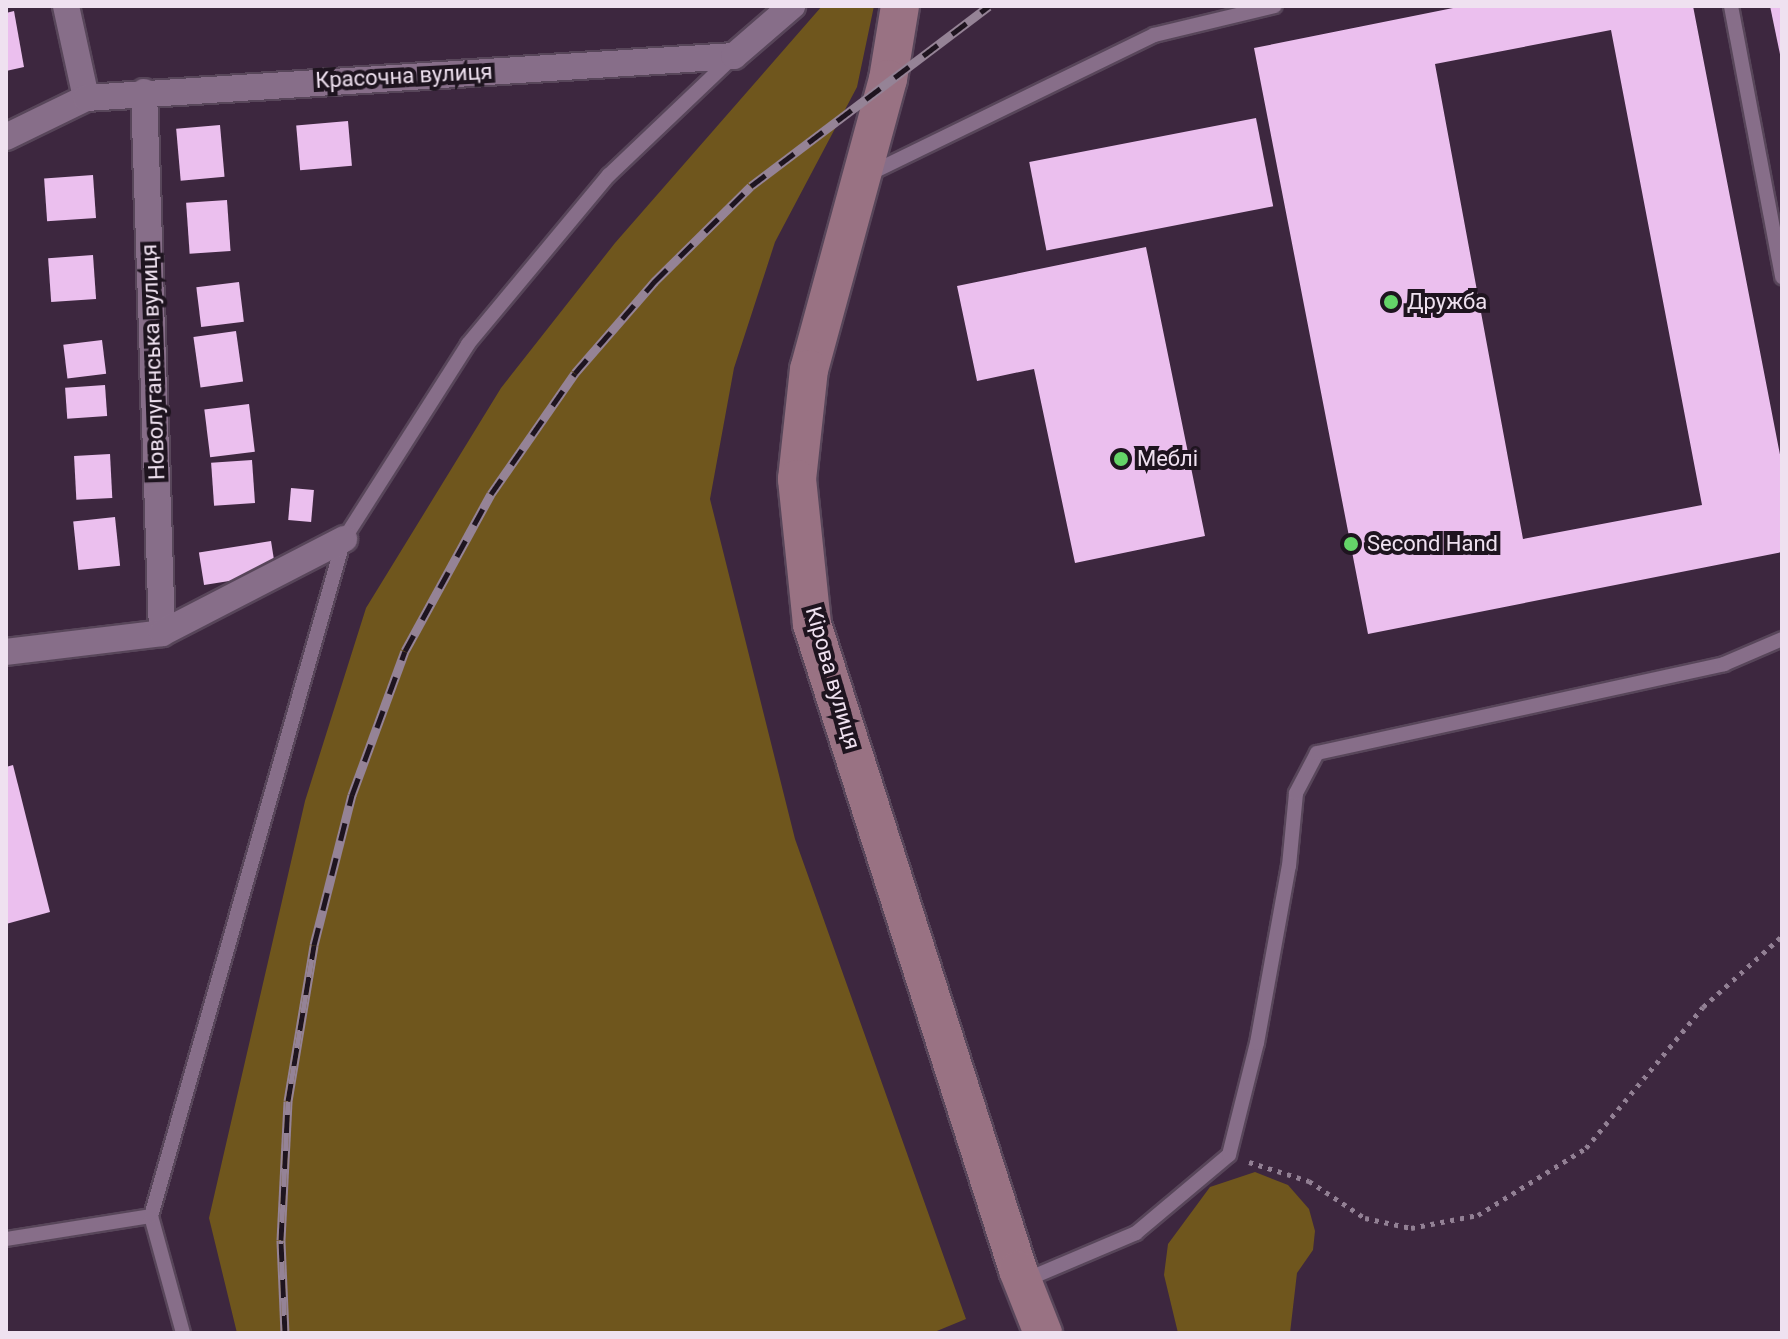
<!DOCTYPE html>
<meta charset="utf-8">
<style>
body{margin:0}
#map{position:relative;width:1788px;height:1339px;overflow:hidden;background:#3d273f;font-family:Roboto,sans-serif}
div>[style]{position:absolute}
.forest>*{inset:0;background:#6f561d}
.building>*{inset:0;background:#ebbfee;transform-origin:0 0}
.path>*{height:5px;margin-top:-2.5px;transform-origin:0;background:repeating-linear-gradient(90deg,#928094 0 4px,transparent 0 10px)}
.roads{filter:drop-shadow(2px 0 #58465a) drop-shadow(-2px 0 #58465a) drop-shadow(0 2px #58465a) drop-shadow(0 -2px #58465a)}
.lane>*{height:14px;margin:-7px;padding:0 7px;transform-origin:7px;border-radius:7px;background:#876e89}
.street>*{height:26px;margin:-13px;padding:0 13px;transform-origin:13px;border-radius:13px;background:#876e89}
.secondary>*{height:38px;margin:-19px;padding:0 19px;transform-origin:19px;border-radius:19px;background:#997283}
.rail>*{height:9px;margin-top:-4.5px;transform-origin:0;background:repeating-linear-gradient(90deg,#1e141f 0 18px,#958396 0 36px);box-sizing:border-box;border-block:2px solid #958396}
.dots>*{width:22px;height:22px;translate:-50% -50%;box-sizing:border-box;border:4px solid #1e141f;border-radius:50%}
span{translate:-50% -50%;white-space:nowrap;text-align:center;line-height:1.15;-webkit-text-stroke:8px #1e141f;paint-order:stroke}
.street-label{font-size:22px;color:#efe1f0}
.poi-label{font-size:22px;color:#efe1f0}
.left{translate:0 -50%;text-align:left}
.frame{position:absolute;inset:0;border:8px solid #efe1f0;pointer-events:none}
</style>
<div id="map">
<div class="forest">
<div style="clip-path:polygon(822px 6px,874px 6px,857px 87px,775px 242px,734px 368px,710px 499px,795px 839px,966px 1319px,932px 1333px,237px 1333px,209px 1218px,305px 801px,366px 608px,501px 388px,615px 243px)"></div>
<div style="clip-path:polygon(1255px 1172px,1288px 1185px,1309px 1209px,1315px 1231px,1313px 1250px,1297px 1273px,1290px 1333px,1178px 1333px,1164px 1275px,1168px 1244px,1210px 1187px)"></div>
</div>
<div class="building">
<div style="clip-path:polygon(evenodd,1463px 6px,1693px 6px,1782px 465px,1782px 552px,1368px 634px,1254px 48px,1463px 6px,1611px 30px,1702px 505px,1523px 539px,1435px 64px,1611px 30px)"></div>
<div style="clip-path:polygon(1770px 6px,1782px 6px,1782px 59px,1781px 59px)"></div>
<div style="clip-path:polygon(14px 11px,24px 67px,6px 71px,6px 13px)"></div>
<div style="left:1256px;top:118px;width:90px;height:231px;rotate:79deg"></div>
<div style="left:348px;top:121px;width:45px;height:52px;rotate:85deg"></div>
<div style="left:220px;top:125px;width:52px;height:44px;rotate:85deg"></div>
<div style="left:93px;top:175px;width:43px;height:49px;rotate:86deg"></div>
<div style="left:227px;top:200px;width:51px;height:41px;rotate:86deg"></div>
<div style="clip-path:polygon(1146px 247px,1205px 536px,1075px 563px,1034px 369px,977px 381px,957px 286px)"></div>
<div style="left:93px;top:255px;width:44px;height:45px;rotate:86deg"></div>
<div style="left:239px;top:282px;width:40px;height:43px;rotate:83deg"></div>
<div style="left:236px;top:331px;width:51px;height:43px;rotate:82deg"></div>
<div style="left:102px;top:340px;width:34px;height:39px;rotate:83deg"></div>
<div style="left:105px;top:385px;width:31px;height:40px;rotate:86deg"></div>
<div style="left:249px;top:404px;width:48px;height:45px;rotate:83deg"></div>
<div style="left:110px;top:454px;width:44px;height:36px;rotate:87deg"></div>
<div style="left:252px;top:460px;width:43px;height:41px;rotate:86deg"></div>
<div style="left:291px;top:488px;width:23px;height:32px;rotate:5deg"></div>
<div style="left:115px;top:517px;width:49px;height:42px;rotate:84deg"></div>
<div style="left:271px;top:541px;width:33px;height:73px;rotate:81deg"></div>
<div style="clip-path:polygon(13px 765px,50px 912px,6px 924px,6px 767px)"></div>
</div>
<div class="path">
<div style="left:1249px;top:1162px;width:63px;rotate:17.6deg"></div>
<div style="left:1309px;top:1181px;width:67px;rotate:33.5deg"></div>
<div style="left:1365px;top:1218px;width:47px;rotate:12.3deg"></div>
<div style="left:1411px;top:1228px;width:68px;rotate:-11deg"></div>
<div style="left:1478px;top:1215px;width:127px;rotate:-31.8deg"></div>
<div style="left:1586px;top:1148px;width:183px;rotate:-50.3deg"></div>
<div style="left:1703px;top:1007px;width:106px;rotate:-41.9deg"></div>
</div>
<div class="roads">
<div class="lane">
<div style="left:1731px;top:6px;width:276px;rotate:79.3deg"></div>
<div style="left:867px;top:175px;width:319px;rotate:-26deg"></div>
<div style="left:1154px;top:35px;width:124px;rotate:-13.5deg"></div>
<div style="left:6px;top:1239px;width:147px;rotate:-9deg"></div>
<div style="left:1023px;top:1281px;width:123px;rotate:-23deg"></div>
<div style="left:1136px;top:1233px;width:121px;rotate:-40deg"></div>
<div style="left:1229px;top:1155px;width:115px;rotate:-76deg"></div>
<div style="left:1257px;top:1043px;width:180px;rotate:-79.8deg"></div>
<div style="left:1289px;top:866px;width:73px;rotate:-84.5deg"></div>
<div style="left:1296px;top:793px;width:45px;rotate:-62.3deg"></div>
<div style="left:1317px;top:753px;width:417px;rotate:-12.3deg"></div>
<div style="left:1724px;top:664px;width:63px;rotate:-23.3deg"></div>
<div style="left:183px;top:1333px;width:121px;rotate:-105.3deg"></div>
<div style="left:151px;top:1216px;width:704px;rotate:-74.09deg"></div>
<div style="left:344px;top:539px;width:231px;rotate:-57.5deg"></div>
<div style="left:468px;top:344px;width:220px;rotate:-50.2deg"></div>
<div style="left:609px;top:175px;width:168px;rotate:-43.6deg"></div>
</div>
<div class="street">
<div style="left:66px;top:6px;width:94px;rotate:77.7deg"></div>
<div style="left:144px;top:92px;width:541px;rotate:88.09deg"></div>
<div style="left:6px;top:137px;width:89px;rotate:-26deg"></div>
<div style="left:86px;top:98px;width:649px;rotate:-3.71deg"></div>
<div style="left:734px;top:56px;width:77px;rotate:-40.8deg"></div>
<div style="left:6px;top:652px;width:157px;rotate:-6.9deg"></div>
<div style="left:162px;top:633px;width:205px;rotate:-27.3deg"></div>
</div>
<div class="secondary">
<div style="left:900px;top:6px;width:74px;rotate:99.3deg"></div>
<div style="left:888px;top:79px;width:301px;rotate:105.2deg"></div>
<div style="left:809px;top:369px;width:111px;rotate:96.2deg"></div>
<div style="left:797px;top:479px;width:146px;rotate:84.1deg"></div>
<div style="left:812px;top:624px;width:678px;rotate:72.31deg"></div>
<div style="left:1018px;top:1270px;width:68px;rotate:68.4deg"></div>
</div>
</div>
<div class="rail">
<div style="left:285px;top:1333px;width:93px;rotate:-92.5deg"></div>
<div style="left:281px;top:1240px;width:139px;rotate:-87.1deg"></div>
<div style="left:288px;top:1101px;width:158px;rotate:-80.5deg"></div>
<div style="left:314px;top:945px;width:155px;rotate:-75.8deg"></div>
<div style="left:352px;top:795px;width:153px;rotate:-69.8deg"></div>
<div style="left:405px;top:651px;width:179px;rotate:-61.3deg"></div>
<div style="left:491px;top:494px;width:147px;rotate:-55.2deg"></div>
<div style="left:575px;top:373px;width:121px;rotate:-49deg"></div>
<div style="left:654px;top:282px;width:136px;rotate:-44.7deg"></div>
<div style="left:751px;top:186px;width:298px;rotate:-37.1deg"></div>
</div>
<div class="dots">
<div style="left:1391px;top:302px;background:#64d468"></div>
<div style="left:1121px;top:459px;background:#64d468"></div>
<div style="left:1351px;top:544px;background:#64d468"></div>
</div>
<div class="street-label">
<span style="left:404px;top:76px;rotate:-3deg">Красочна вулиця</span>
<span style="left:153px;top:362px;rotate:-92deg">Новолуганська вулиця</span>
<span style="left:833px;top:678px;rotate:74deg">Кірова вулиця</span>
</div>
<div class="poi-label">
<span class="left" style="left:1407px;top:302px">Дружба</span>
<span class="left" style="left:1137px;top:459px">Меблі</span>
<span class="left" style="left:1367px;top:544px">Second Hand</span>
</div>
<div class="frame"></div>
</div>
